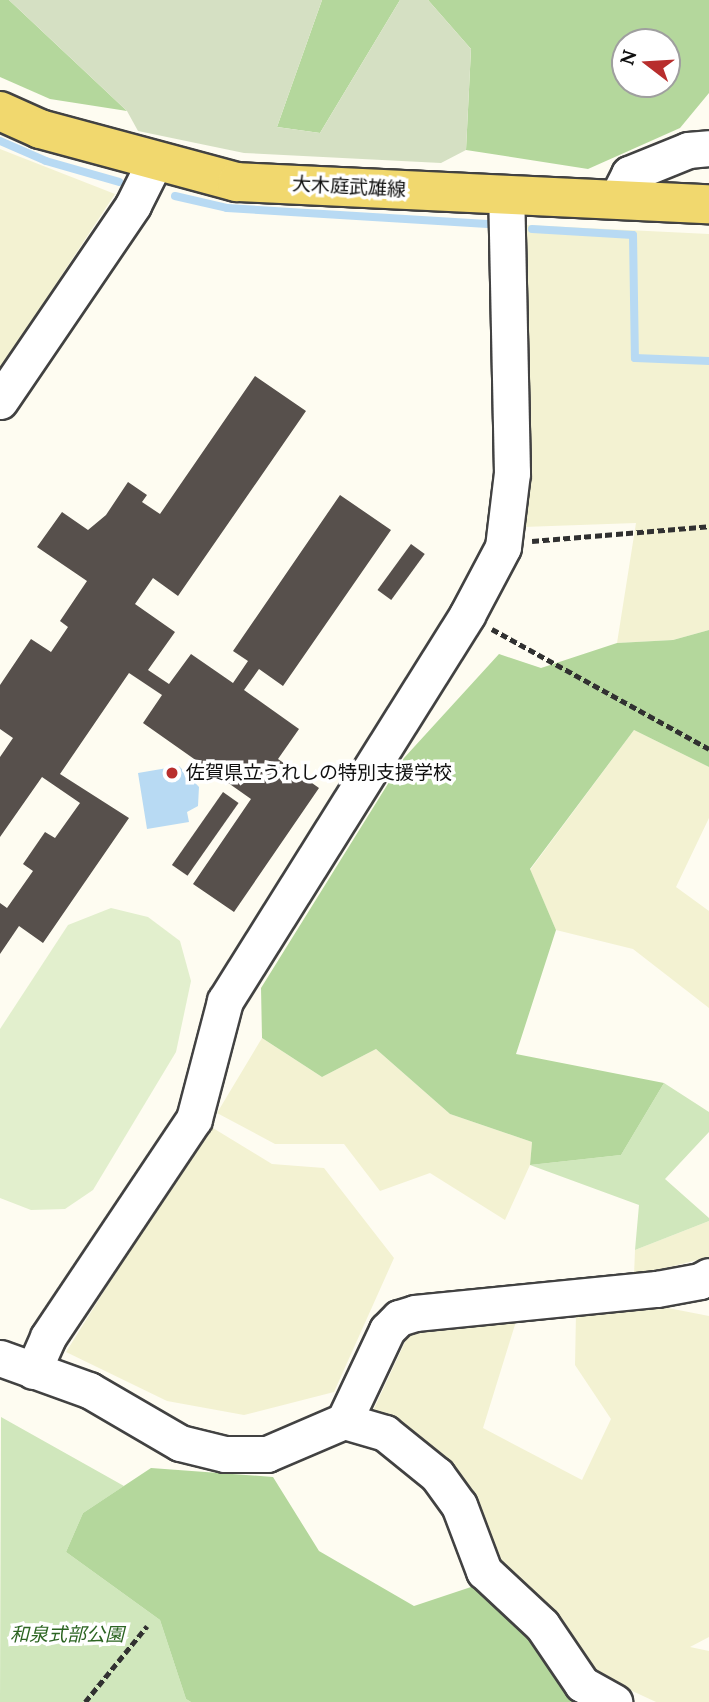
<!DOCTYPE html>
<meta charset="utf-8">
<style>
body{margin:0}
#map{position:relative;width:709px;height:1702px;overflow:hidden;background:#fefcf1;font-family:Lora,"Noto Sans JP",serif}
div>[style]{position:absolute}
.farmland>*{inset:0;background:#f3f2d2}
.green>*{inset:0;background:#d0e7bc}
.forest>*{inset:0;background:#b4d79c}
.cemetery>*{inset:0;background:#d5e0c3}
.pitch>*{inset:0;background:#e2efcd}
.water>*{inset:0;background:#b8daf3}
.stream>*{height:8px;margin:-4px;padding:0 4px;transform-origin:4px;border-radius:4px;background:#b8daf3}
.building>*{inset:0;background:#57504c;transform-origin:0 0}
.path>*{height:4.5px;margin-top:-2.25px;transform-origin:0;background:repeating-linear-gradient(90deg,#313131 0 7px,transparent 0 10.5px)}
.roads{filter:drop-shadow(2px 0 #424242) drop-shadow(-2px 0 #424242) drop-shadow(0 2px #424242) drop-shadow(0 -2px #424242)}
.minor>*{height:35px;margin:-17.5px;padding:0 17.5px;transform-origin:17.5px;border-radius:17.5px;background:#fff}
.major>*{height:38px;margin:-19px;padding:0 19px;transform-origin:19px;border-radius:19px;background:#f1d86e}
.dots>*{width:19px;height:19px;translate:-50% -50%;box-sizing:border-box;border:4px solid #fff;border-radius:50%}
span{translate:-50% -50%;white-space:nowrap;text-align:center;line-height:1.15;-webkit-text-stroke:7px #fff;paint-order:stroke}
.street-label{font-size:19px;color:#0f0f0f}
.poi-label{font-size:19px;color:#0f0f0f}
.left{translate:0 -50%;text-align:left}
.park-label{font-size:19px;color:#2c6422;font-style:italic}
.north{position:absolute;left:611px;top:28px;width:70px;height:70px;box-sizing:border-box;background:#fff;border:2px solid #9f9f9f;border-radius:50%;rotate:287deg;font-size:19px;font-weight:700;line-height:28px;text-align:center;color:#0f0f0f}
.north::after{content:'';display:block;margin:auto;width:24px;height:32px;background:#b82e2d;clip-path:polygon(50% 0,100% 100%,50% 72%,0 100%)}
</style>
<div id="map">
<div class="farmland">
<div style="clip-path:polygon(0 149px,115px 194px,0 369px)"></div>
<div style="clip-path:polygon(525px 225px,709px 234px,709px 630px,673px 640px,617px 643px,636px 523px,523px 527px)"></div>
<div style="clip-path:polygon(634px 730px,709px 767px,709px 818px,676px 887px,709px 911px,709px 1008px,633px 949px,556px 930px,530px 870px)"></div>
<div style="clip-path:polygon(262px 1038px,322px 1077px,376px 1049px,450px 1114px,532px 1142px,530px 1165px,505px 1220px,430px 1173px,380px 1191px,344px 1144px,275px 1144px,217px 1113px)"></div>
<div style="clip-path:polygon(208px 1125px,272px 1164px,324px 1168px,394px 1258px,334px 1392px,244px 1415px,167px 1401px,66px 1352px)"></div>
<div style="clip-path:polygon(709px 1221px,709px 1257px,634px 1276px,635px 1250px)"></div>
<div style="clip-path:polygon(632px 1301px,709px 1316px,709px 1637px,690px 1647px,709px 1651px,709px 1702px,656px 1702px,587px 1670px,370px 1417px,412px 1327px,518px 1315px,483px 1428px,582px 1480px,611px 1419px,575px 1365px,576px 1313px)"></div>
</div>
<div class="green">
<div style="clip-path:polygon(664px 1083px,709px 1112px,709px 1132px,665px 1179px,709px 1218px,709px 1221px,635px 1250px,639px 1205px,530px 1165px,621px 1155px)"></div>
<div style="clip-path:polygon(1px 1417px,124px 1486px,83px 1513px,66px 1552px,160px 1620px,186px 1699px,191px 1702px,0 1702px)"></div>
</div>
<div class="forest">
<div style="clip-path:polygon(0 0,9px 0,127px 111px,50px 99px,0 77px)"></div>
<div style="clip-path:polygon(322px 0,400px 0,320px 133px,277px 127px)"></div>
<div style="clip-path:polygon(evenodd,428px 0,709px 0,709px 93px,680px 128px,588px 169px,466px 150px,471px 49px,428px 0,625px 42px,667px 42px,667px 84px,625px 84px,625px 42px)"></div>
<div style="clip-path:polygon(709px 630px,709px 767px,634px 730px,530px 869px,556px 930px,516px 1054px,664px 1083px,621px 1155px,530px 1165px,532px 1142px,450px 1114px,376px 1049px,322px 1077px,262px 1038px,261px 988px,404px 758px,499px 654px,541px 668px,617px 643px,673px 640px)"></div>
<div style="clip-path:polygon(151px 1468px,273px 1477px,319px 1551px,414px 1606px,483px 1583px,579px 1702px,191px 1702px,186px 1699px,160px 1620px,66px 1552px,83px 1513px)"></div>
</div>
<div class="cemetery">
<div style="clip-path:polygon(9px 0,322px 0,277px 127px,320px 133px,400px 0,428px 0,471px 49px,466px 150px,441px 163px,244px 153px,138px 131px,127px 111px)"></div>
</div>
<div class="pitch">
<div style="clip-path:polygon(111px 908px,148px 917px,180px 941px,191px 981px,176px 1052px,93px 1190px,65px 1209px,31px 1210px,0 1198px,0 1029px,68px 925px)"></div>
</div>
<div class="water">
<div style="clip-path:polygon(179px 766px,199px 787px,198px 806px,187px 812px,189px 822px,147px 829px,138px 773px)"></div>
</div>
<div class="stream">
<div style="left:0;top:141px;width:50px;rotate:23.5deg"></div>
<div style="left:46px;top:161px;width:76px;rotate:16deg"></div>
<div style="left:175px;top:196px;width:53px;rotate:13deg"></div>
<div style="left:227px;top:208px;width:265px;rotate:3.5deg"></div>
<div style="left:532px;top:229px;width:101px;rotate:3.4deg"></div>
<div style="left:633px;top:235px;width:123px;rotate:89.1deg"></div>
<div style="left:635px;top:358px;width:74px;rotate:2.3deg"></div>
</div>
<div class="building">
<div style="clip-path:polygon(255px 376px,306px 411px,178px 596px,153px 578px,135px 604px,175px 632px,148px 670px,169px 684px,191px 654px,233px 683px,248px 661px,233px 651px,340px 495px,391px 530px,283px 686px,259px 669px,244px 690px,299px 729px,278px 759px,319px 788px,234px 912px,193px 884px,251px 799px,143px 723px,162px 695px,129px 673px,60px 774px,129px 818px,43px 943px,19px 926px,0 954px,0 903px,7px 908px,33px 871px,23px 864px,45px 832px,55px 838px,80px 803px,42px 777px,0 837px,0 757px,13px 738px,0 729px,0 685px,31px 639px,51px 652px,68px 627px,60px 621px,87px 581px,37px 547px,62px 512px,88px 530px,106px 515px,128px 482px,147px 495px,142px 502px,160px 514px)"></div>
<div style="left:411px;top:544px;width:17px;height:57px;rotate:36deg"></div>
<div style="left:223px;top:792px;width:19px;height:89px;rotate:35deg"></div>
</div>
<div class="path">
<div style="left:532px;top:541px;width:178px;rotate:-4.8deg"></div>
<div style="left:492px;top:629px;width:248px;rotate:28.9deg"></div>
<div style="left:85px;top:1702px;width:98px;rotate:-50.8deg"></div>
</div>
<div class="roads">
<div class="minor">
<div style="left:617px;top:198px;width:27px;rotate:-63deg"></div>
<div style="left:629px;top:174px;width:64px;rotate:-22.1deg"></div>
<div style="left:688px;top:150px;width:21px;rotate:-5deg"></div>
<div style="left:0;top:401px;width:237px;rotate:-55.8deg"></div>
<div style="left:133px;top:205px;width:49px;rotate:-63.4deg"></div>
<div style="left:0;top:1358px;width:95px;rotate:19.8deg"></div>
<div style="left:89px;top:1390px;width:105px;rotate:30.2deg"></div>
<div style="left:180px;top:1443px;width:46px;rotate:13.7deg"></div>
<div style="left:225px;top:1454px;width:42px"></div>
<div style="left:267px;top:1454px;width:84px;rotate:-23.2deg"></div>
<div style="left:344px;top:1421px;width:101px;rotate:-64.7deg"></div>
<div style="left:387px;top:1330px;width:17px;rotate:-45deg"></div>
<div style="left:399px;top:1318px;width:17px;rotate:-17deg"></div>
<div style="left:415px;top:1313px;width:243px;rotate:-5.7deg"></div>
<div style="left:657px;top:1289px;width:44px;rotate:-10.5deg"></div>
<div style="left:700px;top:1281px;width:10px;rotate:-29deg"></div>
<div style="left:33px;top:1371px;width:37px;rotate:-66deg"></div>
<div style="left:48px;top:1337px;width:262px;rotate:-56.2deg"></div>
<div style="left:194px;top:1119px;width:122px;rotate:-75.3deg"></div>
<div style="left:225px;top:1001px;width:456px;rotate:-57.9deg"></div>
<div style="left:467px;top:615px;width:77px;rotate:-62.1deg"></div>
<div style="left:503px;top:547px;width:75px;rotate:-83.1deg"></div>
<div style="left:512px;top:473px;width:278px;rotate:-91.2deg"></div>
<div style="left:344px;top:1421px;width:43px;rotate:16.3deg"></div>
<div style="left:385px;top:1433px;width:67px;rotate:38.9deg"></div>
<div style="left:437px;top:1475px;width:37px;rotate:54deg"></div>
<div style="left:459px;top:1505px;width:71px;rotate:69.3deg"></div>
<div style="left:484px;top:1571px;width:79px;rotate:43deg"></div>
<div style="left:542px;top:1625px;width:71px;rotate:55.9deg"></div>
<div style="left:582px;top:1684px;width:37px;rotate:29deg"></div>
</div>
<div class="major">
<div style="left:0;top:111px;width:44px;rotate:24.2deg"></div>
<div style="left:40px;top:129px;width:204px;rotate:15.1deg"></div>
<div style="left:237px;top:182px;width:473px;rotate:2.7deg"></div>
</div>
</div>
<div class="dots">
<div style="left:172px;top:773px;background:#b82e2d"></div>
</div>
<div class="street-label">
<span style="left:349px;top:187px;rotate:3deg">大木庭武雄線</span>
</div>
<div class="poi-label">
<span class="left" style="left:186px;top:773px">佐賀県立うれしの特別支援学校</span>
</div>
<div class="park-label">
<span style="left:67px;top:1635px">和泉式部公園</span>
</div>
<div class="north">N</div>
</div>
